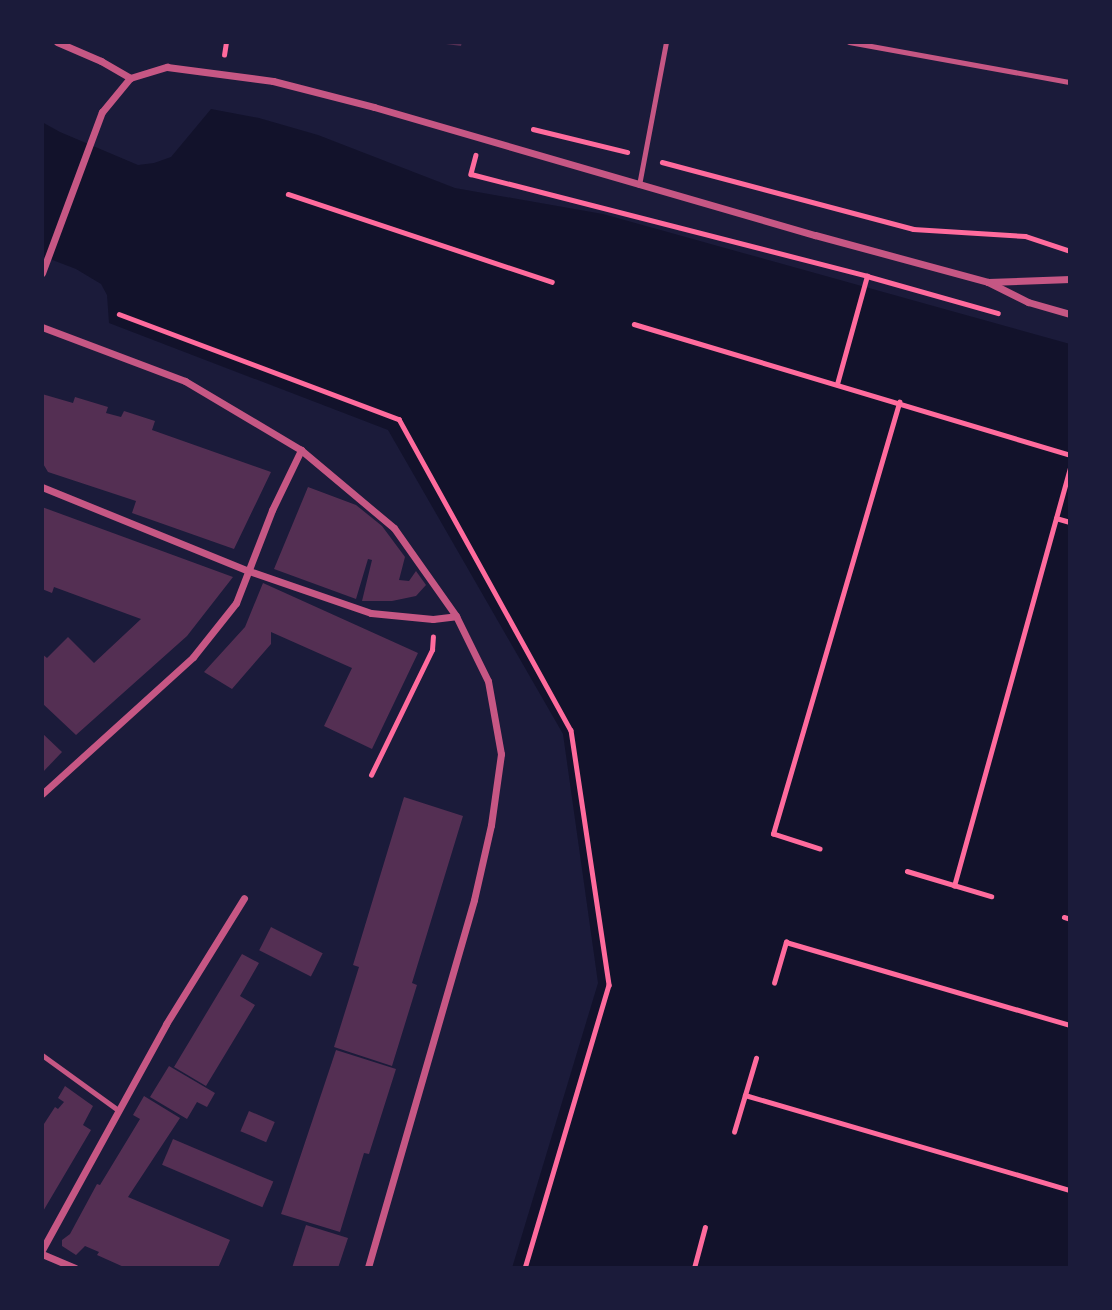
<!DOCTYPE html>
<style>
body{margin:0}
#map{position:relative;width:1112px;height:1310px;overflow:hidden;background:#1b1b3a;font-family:"Alegreya Sans",sans-serif}
div>[style]{position:absolute}
.water>*{inset:0;background:#12122b}
.building>*{inset:0;background:#542f53;transform-origin:0 0}
.path>*{height:4.5px;margin:-2.25px;padding:0 2.25px;transform-origin:2.25px;border-radius:2.25px;background:#ff6b9d}
.service>*{height:5px;margin:-2.5px;padding:0 2.5px;transform-origin:2.5px;border-radius:2.5px;background:#c65784}
.minor>*{height:7px;margin:-3.5px;padding:0 3.5px;transform-origin:3.5px;border-radius:3.5px;background:#c65784}
span{translate:-50% -50%;white-space:nowrap;text-align:center;line-height:1.15;-webkit-text-stroke:6px #1b1b3a;paint-order:stroke}
.frame{position:absolute;inset:0;border:44px solid #1b1b3a;pointer-events:none}
</style>
<div id="map">
<div class="water">
<div style="clip-path:polygon(211px 109px,259px 118px,318px 135px,455px 188px,603px 214px,1070px 344px,1070px 1268px,512px 1268px,598px 983px,563px 734px,388px 430px,109px 323px,107px 295px,101px 284px,76px 269px,42px 256px,42px 122px,60px 132px,138px 165px,154px 163px,171px 157px)"></div>
</div>
<div class="building">
<div style="clip-path:polygon(431px 42px,462px 42px,461px 46px)"></div>
<div style="clip-path:polygon(42px 394px,73px 403px,75px 397px,108px 407px,106px 413px,121px 417px,124px 411px,155px 421px,152px 430px,271px 472px,234px 549px,132px 513px,136px 501px,48px 472px,42px 462px)"></div>
<div style="clip-path:polygon(308px 487px,356px 505px,382px 526px,405px 557px,399px 580px,409px 581px,416px 571px,426px 585px,416px 596px,392px 601px,362px 601px,372px 560px,368px 559px,356px 599px,274px 569px)"></div>
<div style="clip-path:polygon(42px 507px,233px 577px,187px 636px,76px 735px,42px 703px,42px 654px,47px 658px,68px 637px,94px 663px,141px 619px,54px 587px,52px 593px,42px 589px)"></div>
<div style="clip-path:polygon(263px 583px,418px 653px,372px 749px,324px 726px,352px 668px,271px 632px,271px 644px,232px 689px,204px 672px,245px 627px)"></div>
<div style="clip-path:polygon(42px 733px,62px 752px,42px 773px)"></div>
<div style="clip-path:polygon(404px 797px,463px 816px,412px 983px,417px 985px,392px 1066px,334px 1047px,359px 967px,353px 965px)"></div>
<div style="left:271px;top:927px;width:58px;height:26px;rotate:27deg"></div>
<div style="clip-path:polygon(242px 954px,259px 963px,240px 996px,255px 1005px,206px 1086px,174px 1067px)"></div>
<div style="clip-path:polygon(336px 1050px,396px 1069px,369px 1154px,364px 1153px,340px 1232px,281px 1214px)"></div>
<div style="clip-path:polygon(169px 1066px,215px 1093px,207px 1107px,197px 1102px,187px 1119px,150px 1097px)"></div>
<div style="clip-path:polygon(65px 1086px,93px 1106px,83px 1125px,91px 1130px,42px 1213px,42px 1127px,55px 1107px,58px 1109px,64px 1102px,58px 1098px)"></div>
<div style="clip-path:polygon(144px 1096px,180px 1118px,128px 1197px,230px 1240px,218px 1268px,126px 1268px,97px 1255px,99px 1252px,85px 1246px,76px 1255px,62px 1246px,62px 1240px,70px 1234px,97px 1184px,100px 1185px,140px 1119px,133px 1115px)"></div>
<div style="left:249px;top:1111px;width:28px;height:22px;rotate:23deg"></div>
<div style="left:173px;top:1139px;width:109px;height:28px;rotate:23deg"></div>
<div style="clip-path:polygon(306px 1225px,348px 1238px,338px 1268px,292px 1268px)"></div>
</div>
<div class="path">
<div style="left:224px;top:55px;width:13px;rotate:-81deg"></div>
<div style="left:533px;top:129px;width:97px;rotate:13.7deg"></div>
<div style="left:476px;top:155px;width:20px;rotate:105deg"></div>
<div style="left:471px;top:174px;width:409px;rotate:14.4deg"></div>
<div style="left:662px;top:162px;width:260px;rotate:14.9deg"></div>
<div style="left:913px;top:229px;width:112px;rotate:3.6deg"></div>
<div style="left:1025px;top:236px;width:47px;rotate:18.4deg"></div>
<div style="left:288px;top:194px;width:278px;rotate:18.4deg"></div>
<div style="left:119px;top:314px;width:299px;rotate:20.6deg"></div>
<div style="left:399px;top:419px;width:355px;rotate:61.1deg"></div>
<div style="left:571px;top:730px;width:258px;rotate:81.5deg"></div>
<div style="left:609px;top:985px;width:295px;rotate:106.5deg"></div>
<div style="left:634px;top:324px;width:455px;rotate:16.7deg"></div>
<div style="left:837px;top:384px;width:112px;rotate:-74.5deg"></div>
<div style="left:867px;top:276px;width:136px;rotate:15.8deg"></div>
<div style="left:1056px;top:518px;width:15px;rotate:16deg"></div>
<div style="left:371px;top:775px;width:139px;rotate:-64deg"></div>
<div style="left:432px;top:650px;width:13px;rotate:-86deg"></div>
<div style="left:820px;top:849px;width:49px;rotate:-162.3deg"></div>
<div style="left:773px;top:834px;width:450px;rotate:-73.7deg"></div>
<div style="left:907px;top:871px;width:88px;rotate:16.6deg"></div>
<div style="left:954px;top:886px;width:433px;rotate:-74.5deg"></div>
<div style="left:1064px;top:917px;width:6px;rotate:18deg"></div>
<div style="left:774px;top:983px;width:43px;rotate:-73.7deg"></div>
<div style="left:786px;top:942px;width:296px;rotate:16.3deg"></div>
<div style="left:745px;top:1095px;width:339px;rotate:16.3deg"></div>
<div style="left:734px;top:1132px;width:77px;rotate:-73.4deg"></div>
<div style="left:694px;top:1268px;width:42px;rotate:-75deg"></div>
</div>
<div class="service">
<div style="left:849px;top:42px;width:225px;rotate:10.3deg"></div>
<div style="left:639px;top:185px;width:146px;rotate:-79.3deg"></div>
<div style="left:42px;top:1055px;width:94px;rotate:35.9deg"></div>
</div>
<div class="minor">
<div style="left:57px;top:42px;width:48px;rotate:23.4deg"></div>
<div style="left:101px;top:61px;width:34px;rotate:30deg"></div>
<div style="left:42px;top:273px;width:172px;rotate:-69.6deg"></div>
<div style="left:102px;top:112px;width:44px;rotate:-50.5deg"></div>
<div style="left:130px;top:78px;width:39px;rotate:-17deg"></div>
<div style="left:167px;top:67px;width:107px;rotate:7.5deg"></div>
<div style="left:273px;top:81px;width:104px;rotate:14.4deg"></div>
<div style="left:374px;top:107px;width:459px;rotate:16.2deg"></div>
<div style="left:815px;top:235px;width:179px;rotate:15.2deg"></div>
<div style="left:988px;top:282px;width:45px;rotate:26.6deg"></div>
<div style="left:1028px;top:302px;width:44px;rotate:15.9deg"></div>
<div style="left:988px;top:282px;width:82px;rotate:-2.1deg"></div>
<div style="left:42px;top:327px;width:153px;rotate:20.7deg"></div>
<div style="left:185px;top:381px;width:135px;rotate:30.7deg"></div>
<div style="left:301px;top:450px;width:121px;rotate:40deg"></div>
<div style="left:394px;top:528px;width:108px;rotate:54.8deg"></div>
<div style="left:456px;top:616px;width:72px;rotate:63.8deg"></div>
<div style="left:488px;top:681px;width:74px;rotate:79.9deg"></div>
<div style="left:501px;top:754px;width:72px;rotate:98deg"></div>
<div style="left:491px;top:825px;width:77px;rotate:102.8deg"></div>
<div style="left:474px;top:900px;width:383px;rotate:106.1deg"></div>
<div style="left:42px;top:487px;width:223px;rotate:22.1deg"></div>
<div style="left:249px;top:571px;width:129px;rotate:19deg"></div>
<div style="left:371px;top:613px;width:62px;rotate:5.5deg"></div>
<div style="left:433px;top:619px;width:23px;rotate:-7deg"></div>
<div style="left:42px;top:794px;width:204px;rotate:-42.2deg"></div>
<div style="left:193px;top:657px;width:69px;rotate:-51.5deg"></div>
<div style="left:236px;top:603px;width:100px;rotate:-68.8deg"></div>
<div style="left:272px;top:510px;width:67px;rotate:-64.2deg"></div>
<div style="left:42px;top:1250px;width:258px;rotate:-61.2deg"></div>
<div style="left:166px;top:1024px;width:148px;rotate:-58.2deg"></div>
<div style="left:42px;top:1254px;width:36px;rotate:23deg"></div>
</div>
<div class="frame"></div>
</div>
